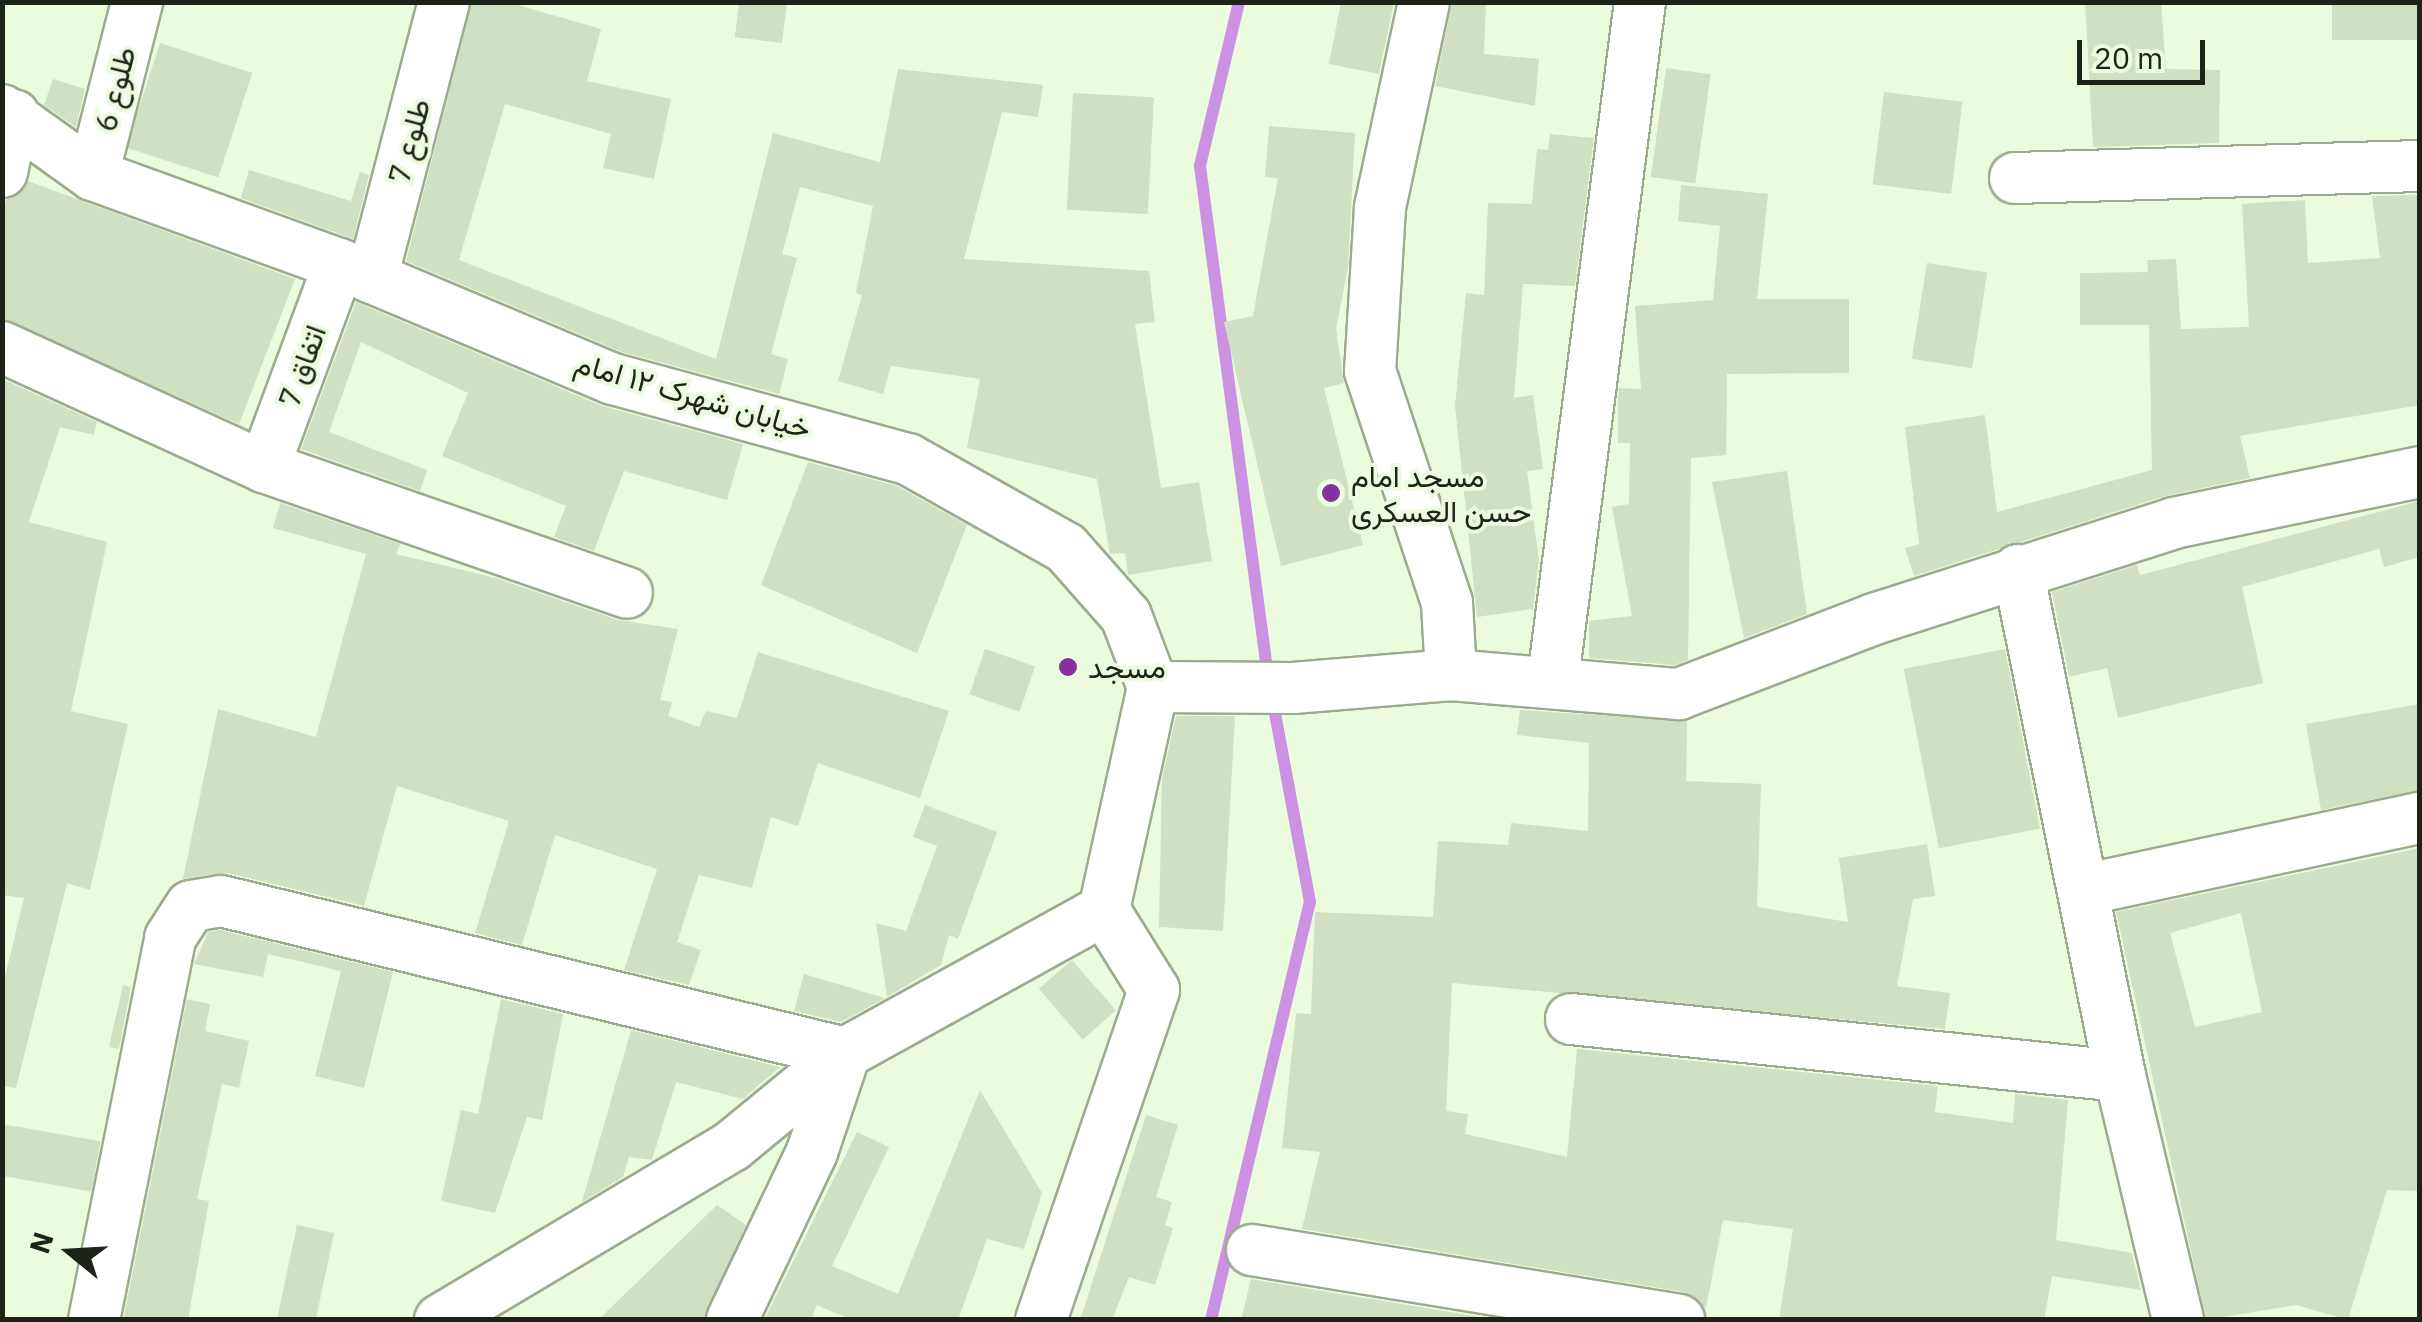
<!DOCTYPE html>
<meta charset="utf-8">
<style>
body{margin:0}
#map{position:relative;width:2422px;height:1322px;overflow:hidden;background:#ebfbdd;font-family:"IBM Plex Sans",Vazirmatn,sans-serif}
div>[style]{position:absolute}
.stream>*{height:12px;margin:-6px;padding:0 6px;transform-origin:6px;border-radius:6px;background:#cc91e2}
.building>*{inset:0;background:#d0e0c3;transform-origin:0 0}
.roads{filter:drop-shadow(2px 0 #9cab8f) drop-shadow(-2px 0 #9cab8f) drop-shadow(0 2px #9cab8f) drop-shadow(0 -2px #9cab8f)}
.minor>*{height:50px;margin:-25px;padding:0 25px;transform-origin:25px;border-radius:25px;background:#fff}
.dots>*{width:28px;height:28px;translate:-50% -50%;box-sizing:border-box;border:5px solid #ebfbdd;border-radius:50%}
span{translate:-50% -50%;white-space:nowrap;text-align:center;line-height:1.15;-webkit-text-stroke:8px #ebfbdd;paint-order:stroke}
.street-label{font-size:30px;color:#1e2319}
.poi-label{font-size:30px;color:#1e2319}
.left{translate:0 -50%;text-align:left}
.frame{position:absolute;inset:0;border:5px solid #1e2319;pointer-events:none}
.north{position:absolute;left:20px;top:1202px;width:100px;height:100px;-webkit-text-stroke:8px #ebfbdd;paint-order:stroke;rotate:288deg;font-size:28px;font-weight:700;line-height:40px;text-align:center;color:#1e2319}
.north::after{content:'';display:block;margin:auto;width:35px;height:45px;background:#1e2319;clip-path:polygon(50% 0,100% 100%,50% 72%,0 100%)}
.scale{position:absolute;left:2077px;top:40px;width:128px;height:45px;box-sizing:border-box;border:5px solid #1e2319;border-top:0;padding-left:12px;font-size:30px;line-height:35px;white-space:nowrap;color:#1e2319;-webkit-text-stroke:8px #ebfbdd;paint-order:stroke}
</style>
<div id="map">
<div class="stream">
<div style="left:1239px;top:2px;width:169px;rotate:103.4deg"></div>
<div style="left:1200px;top:166px;width:516px;rotate:82.42deg"></div>
<div style="left:1211px;top:1320px;width:430px;rotate:-76.7deg"></div>
<div style="left:1310px;top:902px;width:208px;rotate:-100.5deg"></div>
</div>
<div class="building">
<div style="clip-path:polygon(472px 2px,507px 2px,601px 29px,587px 81px,671px 99px,654px 179px,603px 168px,611px 134px,505px 104px,459px 260px,716px 359px,773px 133px,880px 162px,898px 69px,1043px 85px,1038px 117px,1002px 112px,964px 259px,1149px 271px,1155px 322px,1135px 324px,1161px 488px,1199px 482px,1212px 561px,1128px 575px,1125px 553px,1110px 554px,1097px 479px,967px 448px,980px 379px,891px 366px,883px 394px,838px 381px,862px 295px,856px 293px,873px 206px,800px 187px,782px 254px,797px 258px,771px 354px,788px 359px,779px 394px,622px 352px,406px 261px)"></div>
<div style="clip-path:polygon(739px 2px,787px 2px,782px 43px,735px 37px)"></div>
<div style="clip-path:polygon(1341px 2px,1394px 2px,1379px 74px,1329px 64px)"></div>
<div style="clip-path:polygon(1452px 2px,1486px 2px,1484px 54px,1539px 59px,1535px 106px,1435px 86px)"></div>
<div style="clip-path:polygon(2085px 2px,2161px 2px,2166px 69px,2220px 70px,2219px 143px,2093px 147px)"></div>
<div style="left:2332px;top:2px;width:88px;height:38px"></div>
<div style="left:160px;top:43px;width:97px;height:110px;rotate:18deg"></div>
<div style="left:1666px;top:68px;width:45px;height:110px;rotate:8deg"></div>
<div style="clip-path:polygon(53px 79px,85px 89px,76px 127px,44px 105px)"></div>
<div style="left:1884px;top:92px;width:79px;height:93px;rotate:7deg"></div>
<div style="left:1073px;top:93px;width:81px;height:117px;rotate:3deg"></div>
<div style="clip-path:polygon(1269px 126px,1355px 133px,1348px 268px,1336px 329px,1344px 383px,1324px 388px,1363px 545px,1281px 566px,1224px 322px,1253px 316px,1278px 178px,1265px 177px)"></div>
<div style="clip-path:polygon(1550px 134px,1594px 138px,1575px 286px,1523px 284px,1514px 398px,1533px 395px,1543px 469px,1527px 471px,1539px 560px,1533px 609px,1477px 617px,1455px 406px,1466px 293px,1484px 295px,1488px 203px,1532px 204px,1537px 149px,1548px 150px)"></div>
<div style="clip-path:polygon(249px 170px,351px 201px,360px 172px,369px 175px,353px 239px,241px 198px)"></div>
<div style="clip-path:polygon(28px 181px,295px 279px,239px 424px,2px 319px,2px 217px,6px 200px)"></div>
<div style="clip-path:polygon(1681px 185px,1768px 194px,1757px 299px,1849px 299px,1849px 373px,1727px 374px,1726px 455px,1691px 458px,1688px 660px,1675px 665px,1589px 658px,1589px 621px,1632px 616px,1612px 507px,1629px 504px,1630px 443px,1618px 443px,1618px 397px,1619px 388px,1641px 389px,1635px 306px,1713px 300px,1720px 226px,1678px 221px)"></div>
<div style="clip-path:polygon(2420px 195px,2420px 405px,2240px 436px,2250px 478px,2165px 496px,1914px 576px,1905px 548px,1919px 544px,1905px 427px,1985px 415px,1997px 512px,2152px 470px,2149px 325px,2080px 325px,2080px 273px,2148px 272px,2147px 260px,2176px 259px,2181px 329px,2249px 327px,2242px 204px,2305px 200px,2308px 263px,2380px 258px,2372px 196px)"></div>
<div style="left:1927px;top:263px;width:61px;height:97px;rotate:9deg"></div>
<div style="clip-path:polygon(356px 302px,602px 406px,743px 444px,727px 500px,624px 471px,594px 551px,554px 537px,566px 506px,442px 456px,468px 393px,361px 342px,329px 432px,427px 470px,420px 491px,301px 449px)"></div>
<div style="clip-path:polygon(2px 379px,97px 422px,94px 435px,60px 427px,29px 522px,107px 542px,71px 711px,128px 724px,90px 890px,67px 883px,16px 1088px,2px 1086px,2px 989px,24px 898px,2px 895px)"></div>
<div style="clip-path:polygon(808px 462px,897px 486px,967px 525px,917px 653px,761px 585px)"></div>
<div style="clip-path:polygon(1787px 471px,1807px 614px,1744px 638px,1712px 482px)"></div>
<div style="clip-path:polygon(2420px 501px,2420px 557px,2384px 567px,2379px 549px,2242px 587px,2263px 683px,2118px 718px,2107px 668px,2069px 677px,2052px 592px,2137px 565px,2140px 575px)"></div>
<div style="clip-path:polygon(280px 503px,400px 544px,396px 554px,496px 578px,618px 620px,678px 629px,660px 700px,672px 702px,668px 716px,699px 727px,706px 711px,737px 718px,758px 652px,949px 711px,920px 798px,818px 763px,798px 826px,771px 817px,752px 888px,699px 875px,677px 942px,701px 950px,689px 985px,624px 970px,657px 869px,555px 835px,522px 945px,475px 933px,509px 821px,397px 786px,364px 906px,228px 873px,183px 879px,218px 709px,316px 737px,366px 554px,273px 528px)"></div>
<div style="left:985px;top:649px;width:53px;height:48px;rotate:19deg"></div>
<div style="left:2005px;top:649px;width:183px;height:103px;rotate:79deg"></div>
<div style="clip-path:polygon(2420px 704px,2420px 790px,2321px 810px,2306px 724px)"></div>
<div style="clip-path:polygon(1520px 710px,1687px 721px,1686px 781px,1761px 784px,1757px 907px,1848px 922px,1839px 858px,1927px 844px,1935px 896px,1913px 899px,1897px 986px,1950px 993px,1945px 1029px,1452px 983px,1446px 1111px,1468px 1114px,1465px 1134px,1567px 1157px,1577px 1049px,1938px 1086px,1935px 1112px,2013px 1123px,2015px 1094px,2068px 1100px,2056px 1240px,2132px 1253px,2141px 1290px,2052px 1276px,2044px 1320px,1779px 1320px,1793px 1229px,1723px 1220px,1706px 1308px,1684px 1292px,1302px 1229px,1320px 1152px,1282px 1148px,1296px 1013px,1311px 1014px,1315px 912px,1433px 917px,1438px 841px,1508px 845px,1511px 823px,1588px 831px,1589px 743px,1517px 735px)"></div>
<div style="clip-path:polygon(1176px 716px,1235px 716px,1223px 931px,1159px 927px,1162px 778px)"></div>
<div style="clip-path:polygon(925px 805px,997px 832px,958px 939px,949px 935px,941px 965px,887px 997px,876px 923px,906px 931px,937px 846px,913px 837px)"></div>
<div style="clip-path:polygon(evenodd,2420px 848px,2420px 1191px,2387px 1190px,2348px 1320px,2296px 1305px,2206px 1320px,2116px 912px,2420px 848px,2241px 913px,2262px 1012px,2195px 1027px,2170px 933px,2241px 913px)"></div>
<div style="clip-path:polygon(220px 930px,393px 972px,364px 1088px,315px 1076px,341px 971px,268px 954px,263px 977px,194px 964px,208px 932px)"></div>
<div style="left:1072px;top:960px;width:67px;height:44px;rotate:49deg"></div>
<div style="clip-path:polygon(804px 974px,885px 998px,841px 1022px,794px 1011px)"></div>
<div style="clip-path:polygon(123px 985px,131px 987px,119px 1049px,109px 1047px)"></div>
<div style="clip-path:polygon(187px 999px,210px 1004px,205px 1031px,249px 1041px,239px 1088px,222px 1084px,197px 1199px,209px 1201px,188px 1320px,123px 1320px)"></div>
<div style="clip-path:polygon(501px 999px,563px 1014px,542px 1120px,527px 1117px,495px 1213px,441px 1201px,461px 1110px,478px 1114px)"></div>
<div style="clip-path:polygon(631px 1030px,780px 1067px,743px 1099px,676px 1082px,652px 1160px,629px 1157px,623px 1177px,582px 1202px)"></div>
<div style="clip-path:polygon(980px 1090px,1042px 1193px,1024px 1249px,987px 1239px,958px 1320px,852px 1320px,817px 1305px,811px 1320px,764px 1320px,857px 1132px,889px 1147px,832px 1266px,898px 1294px)"></div>
<div style="clip-path:polygon(1146px 1115px,1178px 1125px,1156px 1197px,1172px 1202px,1165px 1225px,1173px 1228px,1155px 1285px,1129px 1277px,1112px 1320px,1080px 1320px)"></div>
<div style="left:2px;top:1124px;width:100px;height:51px;rotate:10deg"></div>
<div style="clip-path:polygon(717px 1205px,746px 1225px,704px 1320px,598px 1320px)"></div>
<div style="left:297px;top:1225px;width:38px;height:97px;rotate:12deg"></div>
<div style="clip-path:polygon(1251px 1279px,1498px 1320px,1241px 1320px)"></div>
</div>
<div class="roads">
<div class="minor">
<div style="left:1424px;top:2px;width:211px;rotate:102.1deg"></div>
<div style="left:1380px;top:208px;width:163px;rotate:93.5deg"></div>
<div style="left:1370px;top:371px;width:244px;rotate:71.6deg"></div>
<div style="left:1447px;top:603px;width:72px;rotate:86.8deg"></div>
<div style="left:2px;top:110px;width:112px;rotate:35.5deg"></div>
<div style="left:93px;top:175px;width:262px;rotate:19.9deg"></div>
<div style="left:339px;top:264px;width:297px;rotate:22.8deg"></div>
<div style="left:613px;top:379px;width:306px;rotate:15.2deg"></div>
<div style="left:908px;top:459px;width:181px;rotate:29.4deg"></div>
<div style="left:1066px;top:548px;width:91px;rotate:48.6deg"></div>
<div style="left:1126px;top:616px;width:76px;rotate:69.2deg"></div>
<div style="left:2px;top:172px;width:58px;rotate:-78.1deg"></div>
<div style="left:93px;top:175px;width:179px;rotate:-75.7deg"></div>
<div style="left:2015px;top:178px;width:405px;rotate:-1.7deg"></div>
<div style="left:372px;top:278px;width:285px;rotate:-75.4deg"></div>
<div style="left:2px;top:347px;width:288px;rotate:24.6deg"></div>
<div style="left:264px;top:467px;width:384px;rotate:19.1deg"></div>
<div style="left:264px;top:467px;width:216px;rotate:-69.7deg"></div>
<div style="left:2018px;top:570px;width:516px;rotate:78.6deg"></div>
<div style="left:2120px;top:1076px;width:251px;rotate:76.6deg"></div>
<div style="left:1553px;top:679px;width:683px;rotate:-82.68deg"></div>
<div style="left:1153px;top:687px;width:140px;rotate:0.4deg"></div>
<div style="left:1293px;top:688px;width:159px;rotate:-4.7deg"></div>
<div style="left:1451px;top:675px;width:229px;rotate:4.8deg"></div>
<div style="left:1679px;top:694px;width:209px;rotate:-21deg"></div>
<div style="left:1874px;top:619px;width:315px;rotate:-17.7deg"></div>
<div style="left:2174px;top:523px;width:251px;rotate:-11.7deg"></div>
<div style="left:2083px;top:890px;width:345px;rotate:-12.1deg"></div>
<div style="left:1571px;top:1019px;width:552px;rotate:5.93deg"></div>
<div style="left:1252px;top:1250px;width:433px;rotate:9.3deg"></div>
<div style="left:94px;top:1320px;width:389px;rotate:-78.7deg"></div>
<div style="left:170px;top:938px;width:38px;rotate:-57deg"></div>
<div style="left:191px;top:906px;width:30px;rotate:-9deg"></div>
<div style="left:221px;top:901px;width:642px;rotate:13.69deg"></div>
<div style="left:845px;top:1053px;width:104px;rotate:108.4deg"></div>
<div style="left:812px;top:1152px;width:186px;rotate:115.5deg"></div>
<div style="left:440px;top:1320px;width:340px;rotate:-30.8deg"></div>
<div style="left:732px;top:1146px;width:146px;rotate:-39.5deg"></div>
<div style="left:845px;top:1053px;width:296px;rotate:-28.9deg"></div>
<div style="left:1041px;top:1320px;width:349px;rotate:-71.1deg"></div>
<div style="left:1154px;top:990px;width:94px;rotate:-122deg"></div>
<div style="left:1104px;top:910px;width:228px;rotate:-77.6deg"></div>
</div>
</div>
<div class="dots">
<div style="left:1331px;top:493px;background:#84319f"></div>
<div style="left:1068px;top:667px;background:#84319f"></div>
</div>
<div class="street-label">
<span style="left:115px;top:89px;rotate:-76deg">طلوع 6</span>
<span style="left:409px;top:141px;rotate:-75deg">طلوع 7</span>
<span style="left:302px;top:366px;rotate:-70deg">اتفاق 7</span>
<span style="left:693px;top:395px;rotate:16deg">خیابان شهرک ۱۲ امام</span>
</div>
<div class="poi-label">
<span class="left" style="left:1351px;top:493px">مسجد امام<br>حسن العسکری</span>
<span class="left" style="left:1088px;top:667px">مسجد</span>
</div>
<div class="frame"></div>
<div class="north">N</div>
<div class="scale">20 m</div>
</div>
